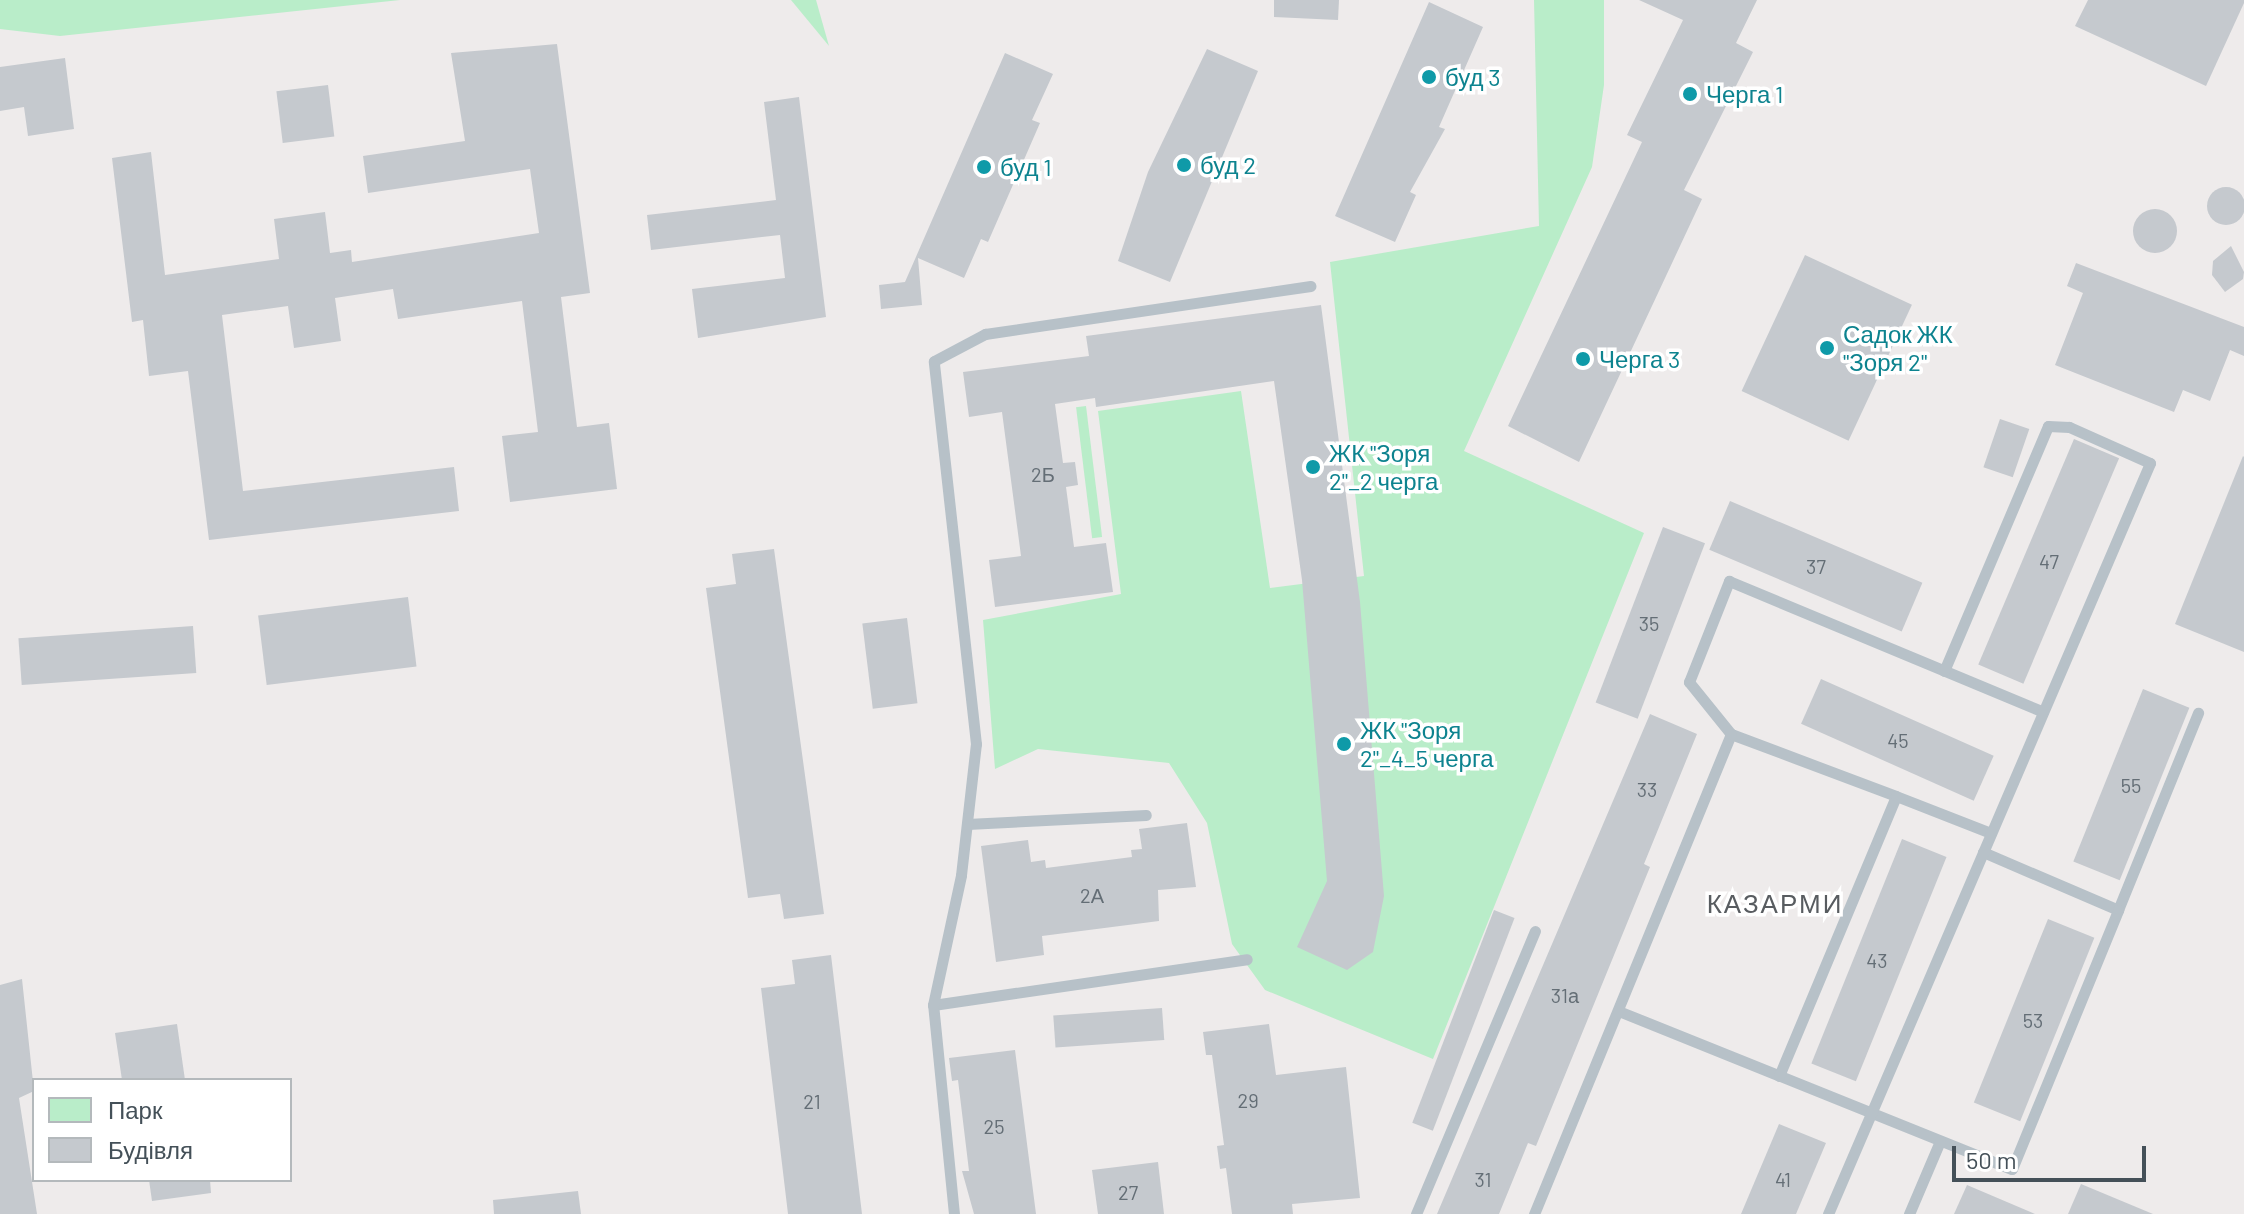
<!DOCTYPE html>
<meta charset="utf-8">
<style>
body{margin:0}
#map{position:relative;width:2244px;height:1214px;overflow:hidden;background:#eeebeb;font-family:Barlow,sans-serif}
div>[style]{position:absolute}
.green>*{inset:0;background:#b9edc9;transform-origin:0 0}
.building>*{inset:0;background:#c5c9ce;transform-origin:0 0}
.round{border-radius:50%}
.lane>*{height:11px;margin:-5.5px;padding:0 5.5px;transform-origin:5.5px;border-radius:5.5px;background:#b7c1c8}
.dots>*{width:22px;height:22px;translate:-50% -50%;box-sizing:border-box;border:4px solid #fff;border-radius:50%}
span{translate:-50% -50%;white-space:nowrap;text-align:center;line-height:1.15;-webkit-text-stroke:7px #fff;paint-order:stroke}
.number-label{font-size:20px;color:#646e76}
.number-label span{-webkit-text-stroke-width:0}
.culture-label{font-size:24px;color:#0d838f}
.left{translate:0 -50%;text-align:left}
.neighbourhood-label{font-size:26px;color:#585c60;letter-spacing:2px}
.legend{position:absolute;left:32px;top:1078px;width:260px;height:104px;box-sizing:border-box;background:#fff;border:2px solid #b4b9bc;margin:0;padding:10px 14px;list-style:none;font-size:24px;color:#445058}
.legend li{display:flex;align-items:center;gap:16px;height:40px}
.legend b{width:40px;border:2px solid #b4b9bc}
.scale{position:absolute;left:1952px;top:1146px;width:194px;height:36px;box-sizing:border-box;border:4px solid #445058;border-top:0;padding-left:10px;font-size:24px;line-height:28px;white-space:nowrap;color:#445058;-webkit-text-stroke:6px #fff;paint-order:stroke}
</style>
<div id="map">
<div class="green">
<div style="clip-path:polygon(0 0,400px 0,60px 36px,0 29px)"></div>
<div style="clip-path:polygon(791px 0,816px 0,829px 46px)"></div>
<div style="clip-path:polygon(1534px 0,1604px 0,1604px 85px,1592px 167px,1464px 451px,1644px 533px,1433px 1059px,1265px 990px,1232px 944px,1207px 823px,1169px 763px,1038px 749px,995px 769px,983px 620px,1121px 594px,1098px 411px,1241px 391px,1270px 588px,1364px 576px,1330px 262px,1539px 226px)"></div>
<div style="left:1086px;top:406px;width:132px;height:10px;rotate:83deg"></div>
</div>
<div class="building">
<div style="clip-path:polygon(1274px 0,1339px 0,1338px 20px,1274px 17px)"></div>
<div style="clip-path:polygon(1639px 0,1757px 0,1736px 43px,1753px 52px,1684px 190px,1702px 199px,1579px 462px,1508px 426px,1642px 142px,1627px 135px,1683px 20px)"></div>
<div style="clip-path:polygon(2088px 0,2244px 0,2244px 3px,2206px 86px,2075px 26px)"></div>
<div style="clip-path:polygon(1429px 2px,1483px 27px,1439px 127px,1445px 129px,1410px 192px,1416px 195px,1395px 242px,1335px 216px)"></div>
<div style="clip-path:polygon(557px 44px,590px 293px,561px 297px,577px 427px,609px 423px,617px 489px,510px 502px,502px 436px,538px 432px,522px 301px,398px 319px,393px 289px,335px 298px,341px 341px,294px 348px,288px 306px,222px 315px,243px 491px,454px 467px,459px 511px,209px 540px,188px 371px,149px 376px,143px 320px,132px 322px,112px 158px,151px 152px,165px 275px,279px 259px,274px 219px,325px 212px,330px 253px,351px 250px,352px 262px,539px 233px,530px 169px,368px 193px,363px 156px,465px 141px,451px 53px)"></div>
<div style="clip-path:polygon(1207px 49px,1258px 71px,1170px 282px,1118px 261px,1148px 172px)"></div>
<div style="clip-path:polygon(1005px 53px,1053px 74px,1032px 120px,1040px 123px,988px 242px,981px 239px,964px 278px,918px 258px,922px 305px,881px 309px,879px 285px,905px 282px)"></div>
<div style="clip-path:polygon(65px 58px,74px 129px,28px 136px,24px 107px,0 111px,0 67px)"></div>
<div style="left:328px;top:85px;width:52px;height:52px;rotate:83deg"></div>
<div style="clip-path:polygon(799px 97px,826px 317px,698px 338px,692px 289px,785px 278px,780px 235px,651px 250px,647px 215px,776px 200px,764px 102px)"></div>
<div class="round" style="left:2207px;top:187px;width:38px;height:38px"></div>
<div class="round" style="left:2133px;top:209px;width:44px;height:44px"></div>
<div style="clip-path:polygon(2231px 246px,2244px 272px,2243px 279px,2225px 292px,2212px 275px,2213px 261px)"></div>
<div style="left:1805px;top:255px;width:118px;height:150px;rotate:25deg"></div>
<div style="clip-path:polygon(2076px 263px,2244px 327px,2244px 356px,2230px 350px,2210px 401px,2183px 390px,2174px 412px,2055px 365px,2083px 293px,2067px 286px)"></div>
<div style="clip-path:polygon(1321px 305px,1360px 602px,1384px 896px,1373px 952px,1347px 970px,1297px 947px,1327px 881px,1302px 580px,1274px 381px,1096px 407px,1095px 398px,1055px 404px,1063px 463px,1075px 462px,1078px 485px,1066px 487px,1074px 547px,1106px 543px,1113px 592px,995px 607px,989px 560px,1021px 556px,1002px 412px,969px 417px,963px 372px,1089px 356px,1086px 336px)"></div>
<div style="left:2000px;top:419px;width:31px;height:51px;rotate:19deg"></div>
<div style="left:2074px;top:439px;width:49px;height:245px;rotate:23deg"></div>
<div style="clip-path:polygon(2243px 456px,2244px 457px,2244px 652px,2175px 624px)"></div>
<div style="left:1730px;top:501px;width:209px;height:53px;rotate:23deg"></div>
<div style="left:1663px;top:527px;width:45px;height:188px;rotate:21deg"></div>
<div style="clip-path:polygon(774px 549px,824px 914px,784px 919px,780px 894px,748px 898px,706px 588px,736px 584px,732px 554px)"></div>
<div style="left:408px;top:597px;width:70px;height:151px;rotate:83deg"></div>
<div style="left:907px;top:618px;width:86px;height:45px;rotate:83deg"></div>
<div style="left:193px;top:626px;width:47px;height:175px;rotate:86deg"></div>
<div style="left:1821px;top:679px;width:189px;height:49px;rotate:24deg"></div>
<div style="left:2143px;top:689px;width:50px;height:186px;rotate:22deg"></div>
<div style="clip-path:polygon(1650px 714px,1697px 734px,1644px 864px,1650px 867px,1536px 1146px,1528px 1143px,1499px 1214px,1437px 1214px)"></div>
<div style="clip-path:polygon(1187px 823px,1196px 887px,1158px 890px,1159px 921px,1042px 936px,1044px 955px,996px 962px,981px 846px,1028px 840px,1031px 862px,1045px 860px,1046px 868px,1132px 857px,1131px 850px,1142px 849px,1139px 829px)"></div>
<div style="left:1902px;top:839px;width:48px;height:242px;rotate:22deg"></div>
<div style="left:1494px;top:910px;width:22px;height:228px;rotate:21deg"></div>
<div style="left:2048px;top:919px;width:50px;height:198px;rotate:22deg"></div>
<div style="clip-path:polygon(831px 955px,862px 1214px,788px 1214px,761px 988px,795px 984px,792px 960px)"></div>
<div style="clip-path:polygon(22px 979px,34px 1091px,19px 1098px,37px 1214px,0 1214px,0 985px)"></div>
<div style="left:1162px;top:1008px;width:32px;height:109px;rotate:86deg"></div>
<div style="clip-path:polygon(177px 1024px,185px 1080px,122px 1080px,115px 1033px)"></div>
<div style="clip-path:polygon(1269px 1024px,1276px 1075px,1346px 1067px,1360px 1198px,1292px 1204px,1293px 1214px,1232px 1214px,1226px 1168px,1220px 1169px,1217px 1146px,1224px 1145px,1212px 1055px,1206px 1055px,1203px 1032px)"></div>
<div style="clip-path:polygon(1015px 1050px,1036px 1214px,974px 1214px,962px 1171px,969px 1171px,958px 1080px,952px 1081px,949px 1058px)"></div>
<div style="clip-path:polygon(1779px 1124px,1826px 1143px,1796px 1214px,1741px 1214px)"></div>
<div style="clip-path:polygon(1158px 1162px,1164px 1214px,1098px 1214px,1092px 1170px)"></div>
<div style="clip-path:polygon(149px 1180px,210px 1180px,211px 1193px,152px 1201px)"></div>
<div style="clip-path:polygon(2081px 1184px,2153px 1214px,2068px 1214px)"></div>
<div style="clip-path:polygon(1967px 1185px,2035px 1214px,1954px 1214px)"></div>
<div style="clip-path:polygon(578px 1191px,581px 1214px,494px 1214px,493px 1200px)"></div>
</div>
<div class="lane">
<div style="left:1731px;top:734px;width:176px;rotate:20.6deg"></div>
<div style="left:967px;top:824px;width:179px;rotate:-2.9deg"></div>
<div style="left:1983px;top:852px;width:147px;rotate:23.2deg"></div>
<div style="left:2118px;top:910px;width:213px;rotate:-67.9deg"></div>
<div style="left:933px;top:1005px;width:317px;rotate:-8.3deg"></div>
<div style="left:1621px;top:1012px;width:421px;rotate:21.9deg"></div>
<div style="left:2012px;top:1169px;width:280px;rotate:-67.7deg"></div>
<div style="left:1779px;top:1076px;width:303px;rotate:-67.3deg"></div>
<div style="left:1896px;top:796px;width:102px;rotate:21.3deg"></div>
<div style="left:954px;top:1214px;width:210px;rotate:-95.7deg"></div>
<div style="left:933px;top:1005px;width:133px;rotate:-77.8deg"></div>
<div style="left:961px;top:875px;width:132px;rotate:-83.5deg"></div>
<div style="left:976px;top:744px;width:385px;rotate:-96.3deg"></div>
<div style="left:934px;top:361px;width:58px;rotate:-27.9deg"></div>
<div style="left:985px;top:334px;width:329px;rotate:-8.4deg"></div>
<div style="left:1416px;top:1214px;width:307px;rotate:-67.2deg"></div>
<div style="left:1534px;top:1214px;width:519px;rotate:-67.69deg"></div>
<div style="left:1731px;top:734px;width:67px;rotate:-128.9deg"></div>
<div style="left:1689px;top:682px;width:109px;rotate:-68.4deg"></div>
<div style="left:1729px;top:581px;width:340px;rotate:22.6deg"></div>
<div style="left:1828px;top:1214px;width:817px;rotate:-66.79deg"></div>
<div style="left:2150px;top:463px;width:89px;rotate:-156deg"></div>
<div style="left:2069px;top:427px;width:21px;rotate:-177deg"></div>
<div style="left:2048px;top:426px;width:266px;rotate:113deg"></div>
<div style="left:1909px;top:1214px;width:79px;rotate:-67deg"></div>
</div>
<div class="dots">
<div style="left:1429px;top:77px;background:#0f9aa8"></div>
<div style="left:1690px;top:94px;background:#0f9aa8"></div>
<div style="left:1184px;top:165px;background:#0f9aa8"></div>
<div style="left:984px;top:167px;background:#0f9aa8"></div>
<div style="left:1827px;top:348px;background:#0f9aa8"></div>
<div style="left:1583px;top:359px;background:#0f9aa8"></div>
<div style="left:1313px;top:467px;background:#0f9aa8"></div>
<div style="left:1344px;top:744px;background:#0f9aa8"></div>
</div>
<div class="number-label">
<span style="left:1043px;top:474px">2Б</span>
<span style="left:2049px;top:561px">47</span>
<span style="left:1816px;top:566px">37</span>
<span style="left:1649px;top:623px">35</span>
<span style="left:1898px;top:740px">45</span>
<span style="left:2131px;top:785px">55</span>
<span style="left:1647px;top:789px">33</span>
<span style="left:1092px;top:895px">2А</span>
<span style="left:1877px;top:960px">43</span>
<span style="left:1565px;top:995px">31а</span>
<span style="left:2033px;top:1020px">53</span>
<span style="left:1248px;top:1100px">29</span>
<span style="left:812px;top:1101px">21</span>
<span style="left:994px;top:1126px">25</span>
<span style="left:1483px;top:1179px">31</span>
<span style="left:1783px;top:1179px">41</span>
<span style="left:1128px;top:1192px">27</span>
</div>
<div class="culture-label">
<span class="left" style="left:1445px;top:77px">буд 3</span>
<span class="left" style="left:1706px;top:94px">Черга 1</span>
<span class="left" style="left:1200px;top:165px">буд 2</span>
<span class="left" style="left:1000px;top:167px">буд 1</span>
<span class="left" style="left:1843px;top:348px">Садок ЖК<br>"Зоря 2"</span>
<span class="left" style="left:1599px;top:359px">Черга 3</span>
<span class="left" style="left:1329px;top:467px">ЖК "Зоря<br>2"_2 черга</span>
<span class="left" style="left:1360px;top:744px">ЖК "Зоря<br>2"_4_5 черга</span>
</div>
<div class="neighbourhood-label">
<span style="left:1775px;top:903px">КАЗАРМИ</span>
</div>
<ul class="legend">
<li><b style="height:22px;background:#b9edc9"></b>Парк</li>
<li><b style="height:22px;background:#c5c9ce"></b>Будівля</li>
</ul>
<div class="scale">50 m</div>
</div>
